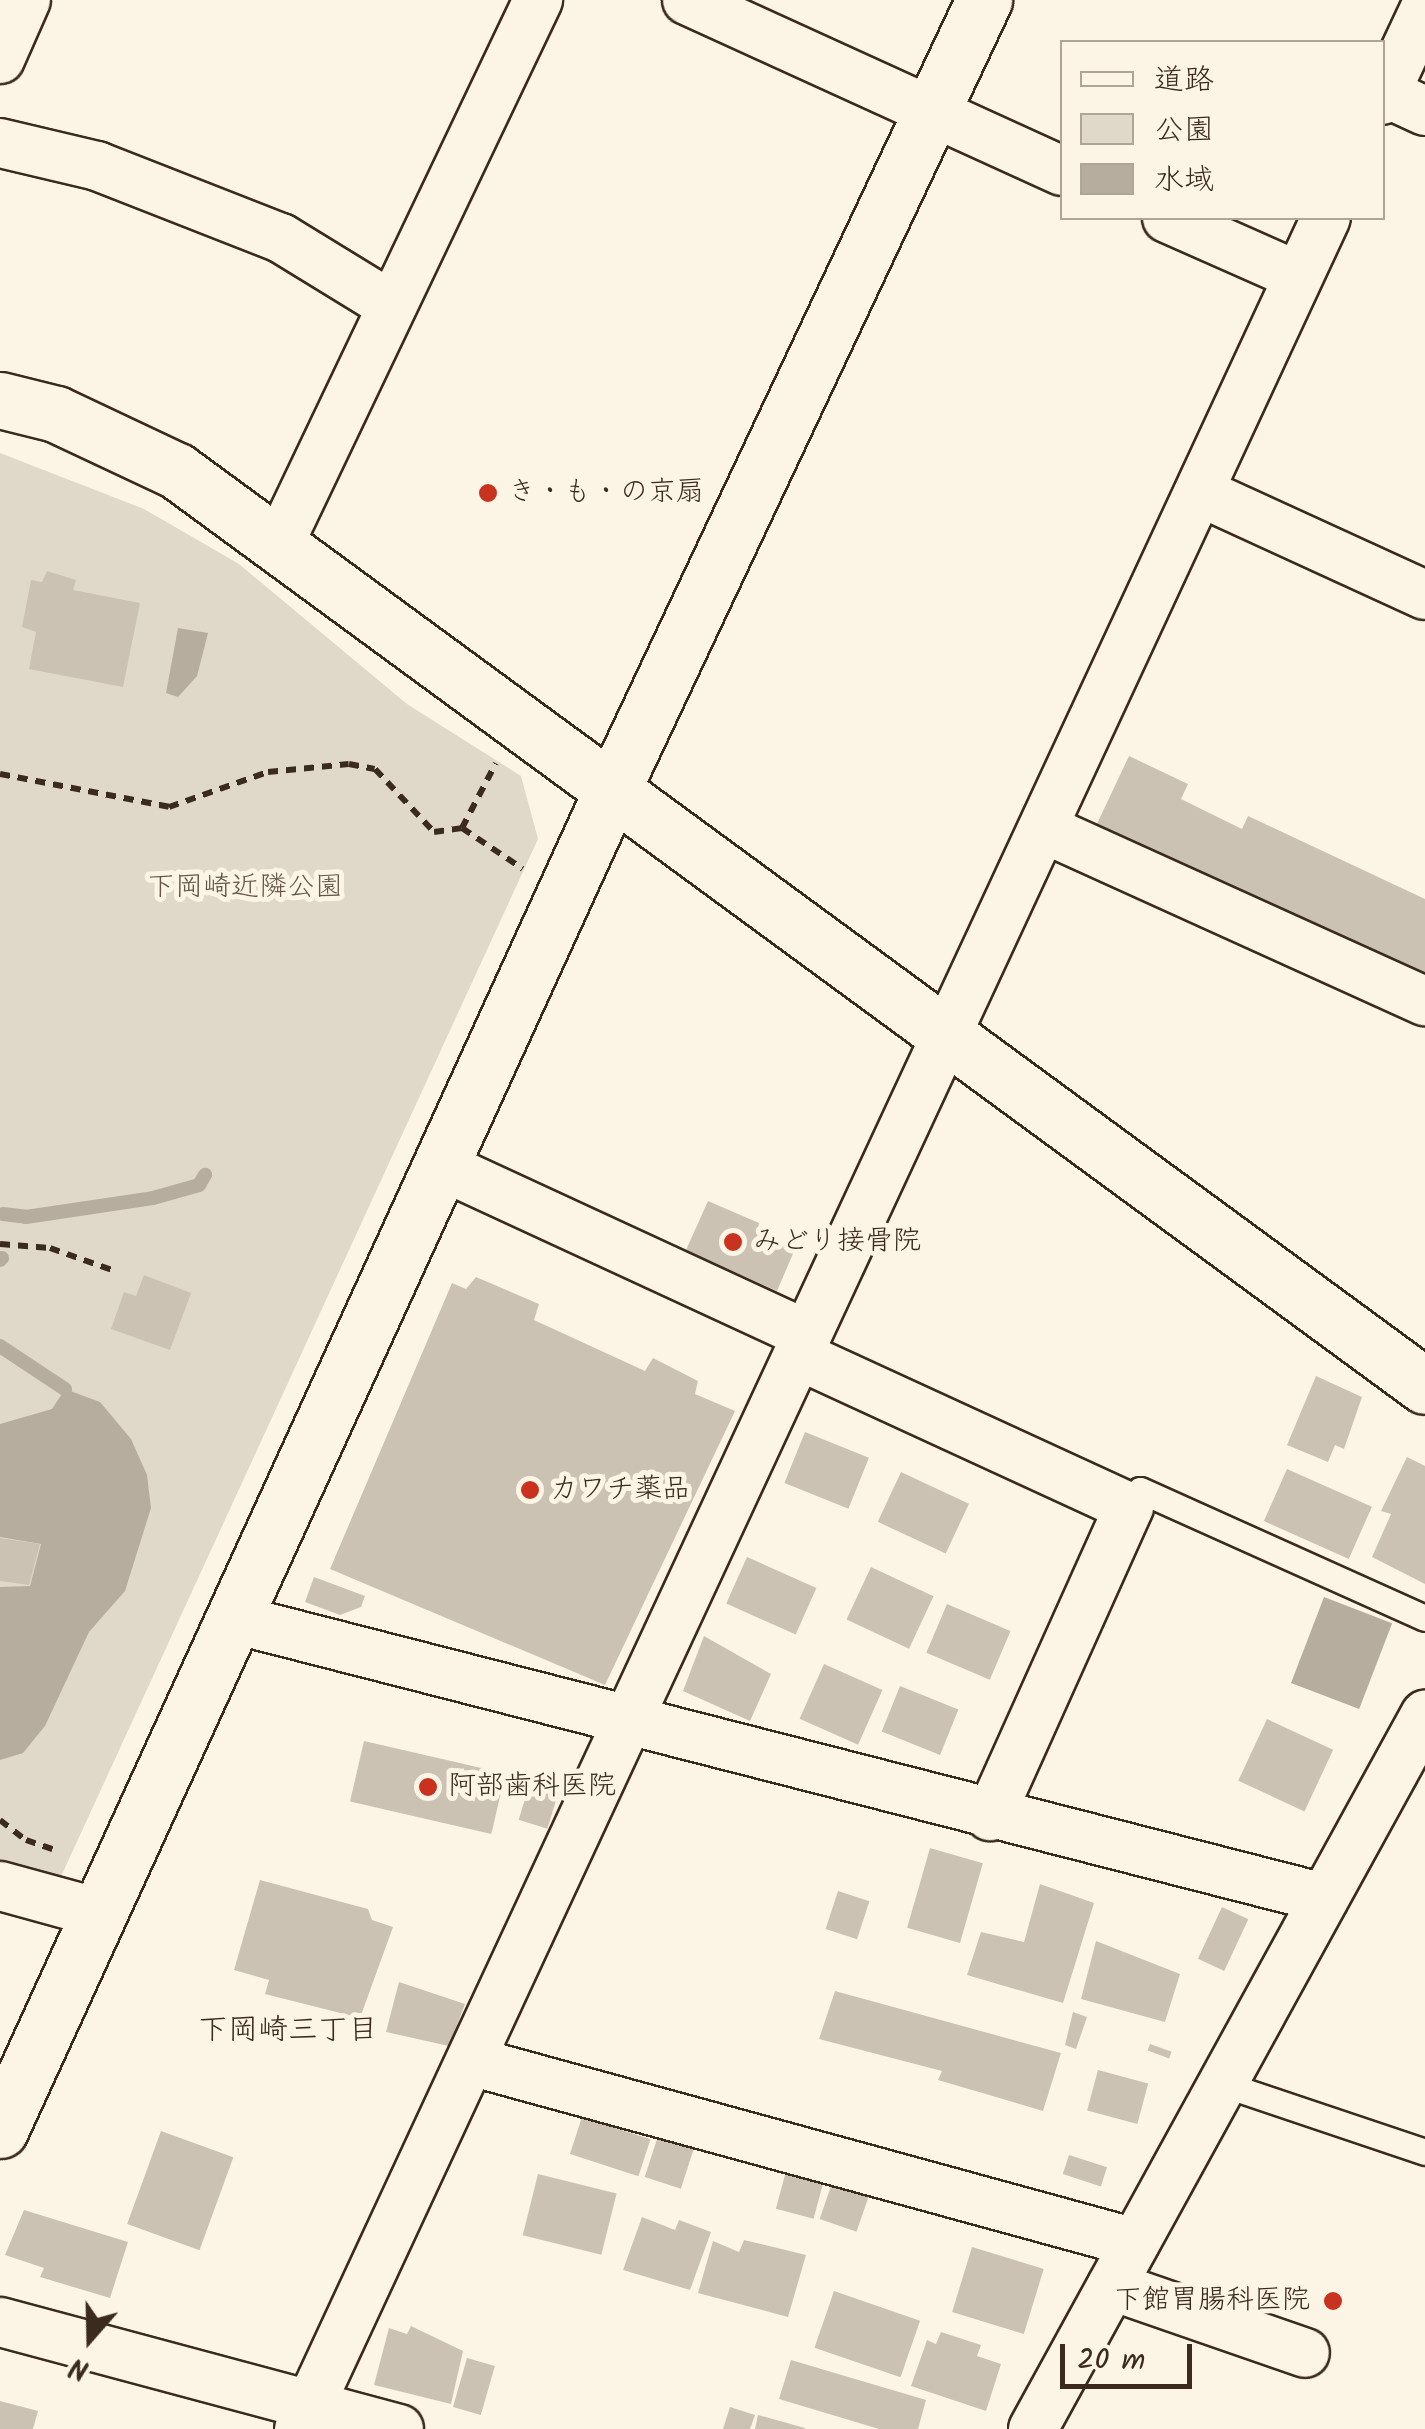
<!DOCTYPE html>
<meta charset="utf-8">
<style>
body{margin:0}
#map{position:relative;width:1425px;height:2429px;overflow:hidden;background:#fcf5e5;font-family:Kalam,"Klee One",sans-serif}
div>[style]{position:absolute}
.green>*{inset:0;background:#e0d8c8}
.water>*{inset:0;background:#b7ad9e;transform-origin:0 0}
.stream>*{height:14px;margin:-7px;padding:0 7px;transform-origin:7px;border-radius:7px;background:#b7ad9e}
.building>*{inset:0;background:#ccc2b3;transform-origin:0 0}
.path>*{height:6px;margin-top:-3px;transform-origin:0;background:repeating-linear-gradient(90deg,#3b2a1e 0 10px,transparent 0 18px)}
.roads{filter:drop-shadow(2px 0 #3b2a1e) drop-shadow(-2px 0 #3b2a1e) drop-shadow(0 2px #3b2a1e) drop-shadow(0 -2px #3b2a1e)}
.lane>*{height:25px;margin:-12.5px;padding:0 12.5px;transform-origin:12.5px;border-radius:12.5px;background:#fcf5e5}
.street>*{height:48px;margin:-24px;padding:0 24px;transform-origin:24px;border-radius:24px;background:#fcf5e5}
.secondary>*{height:55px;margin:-27.5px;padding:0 27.5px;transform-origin:27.5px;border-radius:27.5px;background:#fcf5e5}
.dots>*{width:28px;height:28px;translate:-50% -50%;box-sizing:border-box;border:5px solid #fcf5e5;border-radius:50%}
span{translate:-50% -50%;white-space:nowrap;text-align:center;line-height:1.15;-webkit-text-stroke:10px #fcf5e5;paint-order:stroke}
.poi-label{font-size:28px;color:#3b2a1e}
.left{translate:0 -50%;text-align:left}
.right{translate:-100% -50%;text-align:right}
.park-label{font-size:28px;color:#645648}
.neighbourhood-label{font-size:30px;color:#3b2a1e}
.legend{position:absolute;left:1060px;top:40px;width:325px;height:180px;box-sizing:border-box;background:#fcf5e5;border:2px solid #afa495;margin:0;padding:12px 18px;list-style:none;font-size:30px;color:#3b2a1e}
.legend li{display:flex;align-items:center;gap:20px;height:50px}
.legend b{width:50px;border:2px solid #afa495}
.north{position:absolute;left:40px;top:2289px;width:100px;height:100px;-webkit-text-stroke:8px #fcf5e5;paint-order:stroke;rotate:200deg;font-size:28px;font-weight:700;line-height:40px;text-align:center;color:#3b2a1e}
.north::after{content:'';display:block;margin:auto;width:35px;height:45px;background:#3b2a1e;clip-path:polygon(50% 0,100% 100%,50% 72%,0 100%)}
.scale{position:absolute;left:1060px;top:2344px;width:132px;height:45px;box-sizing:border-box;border:5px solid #3b2a1e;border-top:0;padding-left:12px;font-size:30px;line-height:35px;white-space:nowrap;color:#3b2a1e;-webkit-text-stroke:8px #fcf5e5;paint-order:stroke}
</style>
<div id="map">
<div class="green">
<div style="clip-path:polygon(0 453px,144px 509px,239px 564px,407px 704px,521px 776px,538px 839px,58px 1883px,0 1868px)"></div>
</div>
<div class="water">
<div style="clip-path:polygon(178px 628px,208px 633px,197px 676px,178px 697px,166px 693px)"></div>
<div style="clip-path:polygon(65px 1389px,100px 1402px,131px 1439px,147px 1475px,151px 1508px,125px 1591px,89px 1632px,45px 1726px,23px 1753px,0 1760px,0 1587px,30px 1586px,41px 1544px,0 1537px,0 1424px,52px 1409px)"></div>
<div style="left:1324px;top:1597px;width:73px;height:92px;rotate:21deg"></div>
</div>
<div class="stream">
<div style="left:3px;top:1214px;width:23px;rotate:7deg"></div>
<div style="left:26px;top:1217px;width:128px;rotate:-8.5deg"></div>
<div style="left:153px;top:1198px;width:48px;rotate:-15.8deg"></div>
<div style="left:199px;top:1185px;width:12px;rotate:-59deg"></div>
<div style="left:0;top:1260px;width:3px;rotate:-45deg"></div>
<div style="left:0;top:1346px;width:78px;rotate:33.5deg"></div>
</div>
<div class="building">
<div style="clip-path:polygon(47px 571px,76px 580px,73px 590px,140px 603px,123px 687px,29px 669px,36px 632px,22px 627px,31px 580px,42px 582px)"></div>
<div style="clip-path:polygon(1129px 756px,1188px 784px,1181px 799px,1242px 829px,1248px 816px,1425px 899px,1425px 982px,1095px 828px)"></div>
<div style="clip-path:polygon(708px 1201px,759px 1223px,757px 1235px,795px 1249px,777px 1291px,686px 1250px)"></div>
<div style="clip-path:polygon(144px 1275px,191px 1293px,170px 1350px,111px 1329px,124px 1292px,136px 1296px)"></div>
<div style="clip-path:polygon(476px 1277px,539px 1304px,534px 1320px,645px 1371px,653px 1358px,698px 1381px,695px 1394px,735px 1411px,605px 1685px,330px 1569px,452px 1283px,466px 1289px)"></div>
<div style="clip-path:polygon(1316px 1376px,1362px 1397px,1344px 1449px,1335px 1445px,1328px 1462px,1287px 1445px)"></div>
<div style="left:805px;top:1432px;width:69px;height:55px;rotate:22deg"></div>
<div style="clip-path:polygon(1407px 1457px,1425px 1466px,1425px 1584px,1372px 1557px,1391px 1514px,1381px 1511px)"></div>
<div style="left:1287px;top:1469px;width:93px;height:57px;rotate:24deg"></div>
<div style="left:901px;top:1472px;width:75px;height:55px;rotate:25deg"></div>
<div style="clip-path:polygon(0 1538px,40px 1544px,29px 1585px,0 1581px)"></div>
<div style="left:747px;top:1557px;width:76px;height:51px;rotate:24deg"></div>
<div style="left:871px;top:1567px;width:69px;height:58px;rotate:25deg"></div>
<div style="clip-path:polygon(314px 1577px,365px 1596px,361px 1607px,340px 1615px,305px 1602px)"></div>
<div style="left:947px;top:1604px;width:69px;height:53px;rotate:23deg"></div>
<div style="clip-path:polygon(704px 1636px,771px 1674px,750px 1721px,683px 1691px)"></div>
<div style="left:824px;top:1664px;width:64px;height:60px;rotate:24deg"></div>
<div style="left:900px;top:1686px;width:63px;height:49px;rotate:22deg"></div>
<div style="left:1267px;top:1719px;width:73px;height:68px;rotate:25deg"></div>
<div style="left:364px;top:1741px;width:145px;height:62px;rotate:13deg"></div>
<div style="left:533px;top:1773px;width:30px;height:49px;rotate:17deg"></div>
<div style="left:930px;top:1848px;width:55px;height:83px;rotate:16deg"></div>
<div style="clip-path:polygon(260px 1880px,368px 1909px,372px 1920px,393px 1927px,360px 2018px,265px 1994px,269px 1980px,234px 1970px)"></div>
<div style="clip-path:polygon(1040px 1884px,1094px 1903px,1063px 2003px,967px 1975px,981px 1932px,1024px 1942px)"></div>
<div style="left:838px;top:1891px;width:33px;height:40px;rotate:18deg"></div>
<div style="left:1222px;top:1907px;width:29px;height:57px;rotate:25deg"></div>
<div style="clip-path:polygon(1096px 1941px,1180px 1974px,1165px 2022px,1081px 1999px)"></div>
<div style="clip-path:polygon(399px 1982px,465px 2004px,449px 2046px,386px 2032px)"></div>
<div style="clip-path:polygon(835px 1991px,1061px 2053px,1043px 2111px,938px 2080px,942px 2071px,819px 2039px)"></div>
<div style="clip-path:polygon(1073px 2012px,1087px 2017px,1076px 2049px,1065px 2045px)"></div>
<div style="left:1150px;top:2044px;width:23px;height:7px;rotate:20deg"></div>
<div style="left:1098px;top:2070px;width:52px;height:42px;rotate:15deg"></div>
<div style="left:582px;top:2117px;width:72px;height:39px;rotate:18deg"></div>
<div style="left:161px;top:2131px;width:77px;height:99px;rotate:20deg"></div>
<div style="left:658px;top:2136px;width:38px;height:43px;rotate:18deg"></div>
<div style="left:1069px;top:2155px;width:40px;height:20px;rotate:18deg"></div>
<div style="left:786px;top:2171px;width:39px;height:39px;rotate:15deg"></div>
<div style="left:538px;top:2174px;width:81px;height:63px;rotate:14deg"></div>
<div style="left:832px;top:2183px;width:39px;height:38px;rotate:19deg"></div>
<div style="clip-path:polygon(24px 2210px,128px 2242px,110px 2298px,40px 2277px,44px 2268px,5px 2255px)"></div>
<div style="clip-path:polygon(642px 2217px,675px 2230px,679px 2220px,711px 2232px,690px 2290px,623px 2270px)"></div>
<div style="clip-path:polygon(744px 2240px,806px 2255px,788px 2317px,698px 2293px,713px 2241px,739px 2252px)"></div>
<div style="left:972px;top:2247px;width:75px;height:68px;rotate:17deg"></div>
<div style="left:834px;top:2291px;width:91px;height:60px;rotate:19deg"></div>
<div style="clip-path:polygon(411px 2326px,463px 2351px,451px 2404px,374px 2385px,389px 2328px,407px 2334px)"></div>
<div style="clip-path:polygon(941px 2332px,981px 2345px,977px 2356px,1001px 2364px,986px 2411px,911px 2386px,927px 2340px,936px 2344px)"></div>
<div style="left:467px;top:2358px;width:29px;height:51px;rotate:16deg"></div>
<div style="clip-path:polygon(791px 2360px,926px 2400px,918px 2429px,879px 2429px,779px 2399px)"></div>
<div style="clip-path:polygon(0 2401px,38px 2411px,33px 2429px,0 2429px)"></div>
<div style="clip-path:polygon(730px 2407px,755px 2415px,750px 2429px,723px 2429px)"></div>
<div style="clip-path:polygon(758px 2415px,805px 2428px,805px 2429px,755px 2429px)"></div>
</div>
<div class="path">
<div style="left:0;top:774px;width:172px;rotate:11deg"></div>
<div style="left:169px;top:807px;width:105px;rotate:-19.5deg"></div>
<div style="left:268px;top:772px;width:81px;rotate:-5.6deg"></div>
<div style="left:349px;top:764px;width:26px;rotate:11deg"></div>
<div style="left:375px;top:769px;width:86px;rotate:46.9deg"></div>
<div style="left:434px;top:832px;width:28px;rotate:-8deg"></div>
<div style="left:462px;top:828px;width:73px;rotate:33.9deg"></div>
<div style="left:462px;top:828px;width:73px;rotate:-62.4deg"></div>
<div style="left:0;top:1244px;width:50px;rotate:4.6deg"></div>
<div style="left:50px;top:1248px;width:66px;rotate:19.5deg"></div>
<div style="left:0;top:1820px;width:33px;rotate:38deg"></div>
<div style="left:26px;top:1840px;width:28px;rotate:19deg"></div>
</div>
<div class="roads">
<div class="lane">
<div style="left:1129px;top:1507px;width:20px;rotate:-57deg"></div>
<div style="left:1140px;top:1490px;width:312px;rotate:24.2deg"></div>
<div style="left:1223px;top:2084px;width:213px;rotate:18.6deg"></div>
</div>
<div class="street">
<div style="left:687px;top:0;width:412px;rotate:24.5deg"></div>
<div style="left:0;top:59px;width:64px;rotate:-66.2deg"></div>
<div style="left:1386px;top:93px;width:43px;rotate:24.8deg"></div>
<div style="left:1382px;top:100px;width:102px;rotate:-64.9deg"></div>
<div style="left:0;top:143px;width:100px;rotate:13.3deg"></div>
<div style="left:97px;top:166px;width:198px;rotate:21.4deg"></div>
<div style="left:281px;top:238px;width:130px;rotate:31.5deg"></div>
<div style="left:1167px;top:218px;width:143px;rotate:23.9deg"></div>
<div style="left:1200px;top:492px;width:247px;rotate:24.6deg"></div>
<div style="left:279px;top:544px;width:603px;rotate:-64.54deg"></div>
<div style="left:1045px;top:829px;width:417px;rotate:24.4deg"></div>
<div style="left:442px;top:1166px;width:402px;rotate:24.8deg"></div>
<div style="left:798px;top:1355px;width:364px;rotate:24.7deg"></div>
<div style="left:1129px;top:1507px;width:339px;rotate:114.2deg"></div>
<div style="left:238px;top:1620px;width:1121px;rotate:14.36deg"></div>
<div style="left:0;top:1886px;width:103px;rotate:15.3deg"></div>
<div style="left:474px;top:2062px;width:685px;rotate:15.31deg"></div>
<div style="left:1112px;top:2286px;width:204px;rotate:19.1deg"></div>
<div style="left:0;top:2322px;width:413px;rotate:15deg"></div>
<div style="left:299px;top:2429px;width:2438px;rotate:-65.09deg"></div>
<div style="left:1033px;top:2429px;width:815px;rotate:-61.23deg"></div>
</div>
<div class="secondary">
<div style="left:0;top:400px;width:58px;rotate:14deg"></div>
<div style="left:56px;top:414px;width:134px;rotate:25.2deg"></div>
<div style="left:177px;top:471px;width:1547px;rotate:36.25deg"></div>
<div style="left:0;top:2130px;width:1478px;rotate:-65.45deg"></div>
<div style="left:614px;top:786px;width:869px;rotate:-64.79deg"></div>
</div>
</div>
<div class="dots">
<div style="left:488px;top:493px;background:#c8321e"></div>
<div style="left:733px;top:1242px;background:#c8321e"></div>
<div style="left:530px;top:1490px;background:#c8321e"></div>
<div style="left:428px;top:1787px;background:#c8321e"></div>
<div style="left:1333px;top:2301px;background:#c8321e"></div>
</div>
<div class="poi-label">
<span class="left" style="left:508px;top:493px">き・も・の京扇</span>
<span class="left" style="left:753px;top:1242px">みどり接骨院</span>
<span class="left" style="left:550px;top:1490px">カワチ薬品</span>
<span class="left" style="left:448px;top:1787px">阿部歯科医院</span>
<span class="right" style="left:1310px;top:2301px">下館胃腸科医院</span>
</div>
<div class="park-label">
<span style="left:245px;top:888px">下岡崎近隣公園</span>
</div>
<div class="neighbourhood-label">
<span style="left:288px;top:2031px">下岡崎三丁目</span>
</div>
<ul class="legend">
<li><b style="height:12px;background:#fcf5e5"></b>道路</li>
<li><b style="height:28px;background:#e0d8c8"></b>公園</li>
<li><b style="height:28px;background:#b7ad9e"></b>水域</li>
</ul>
<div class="north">N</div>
<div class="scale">20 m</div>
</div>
